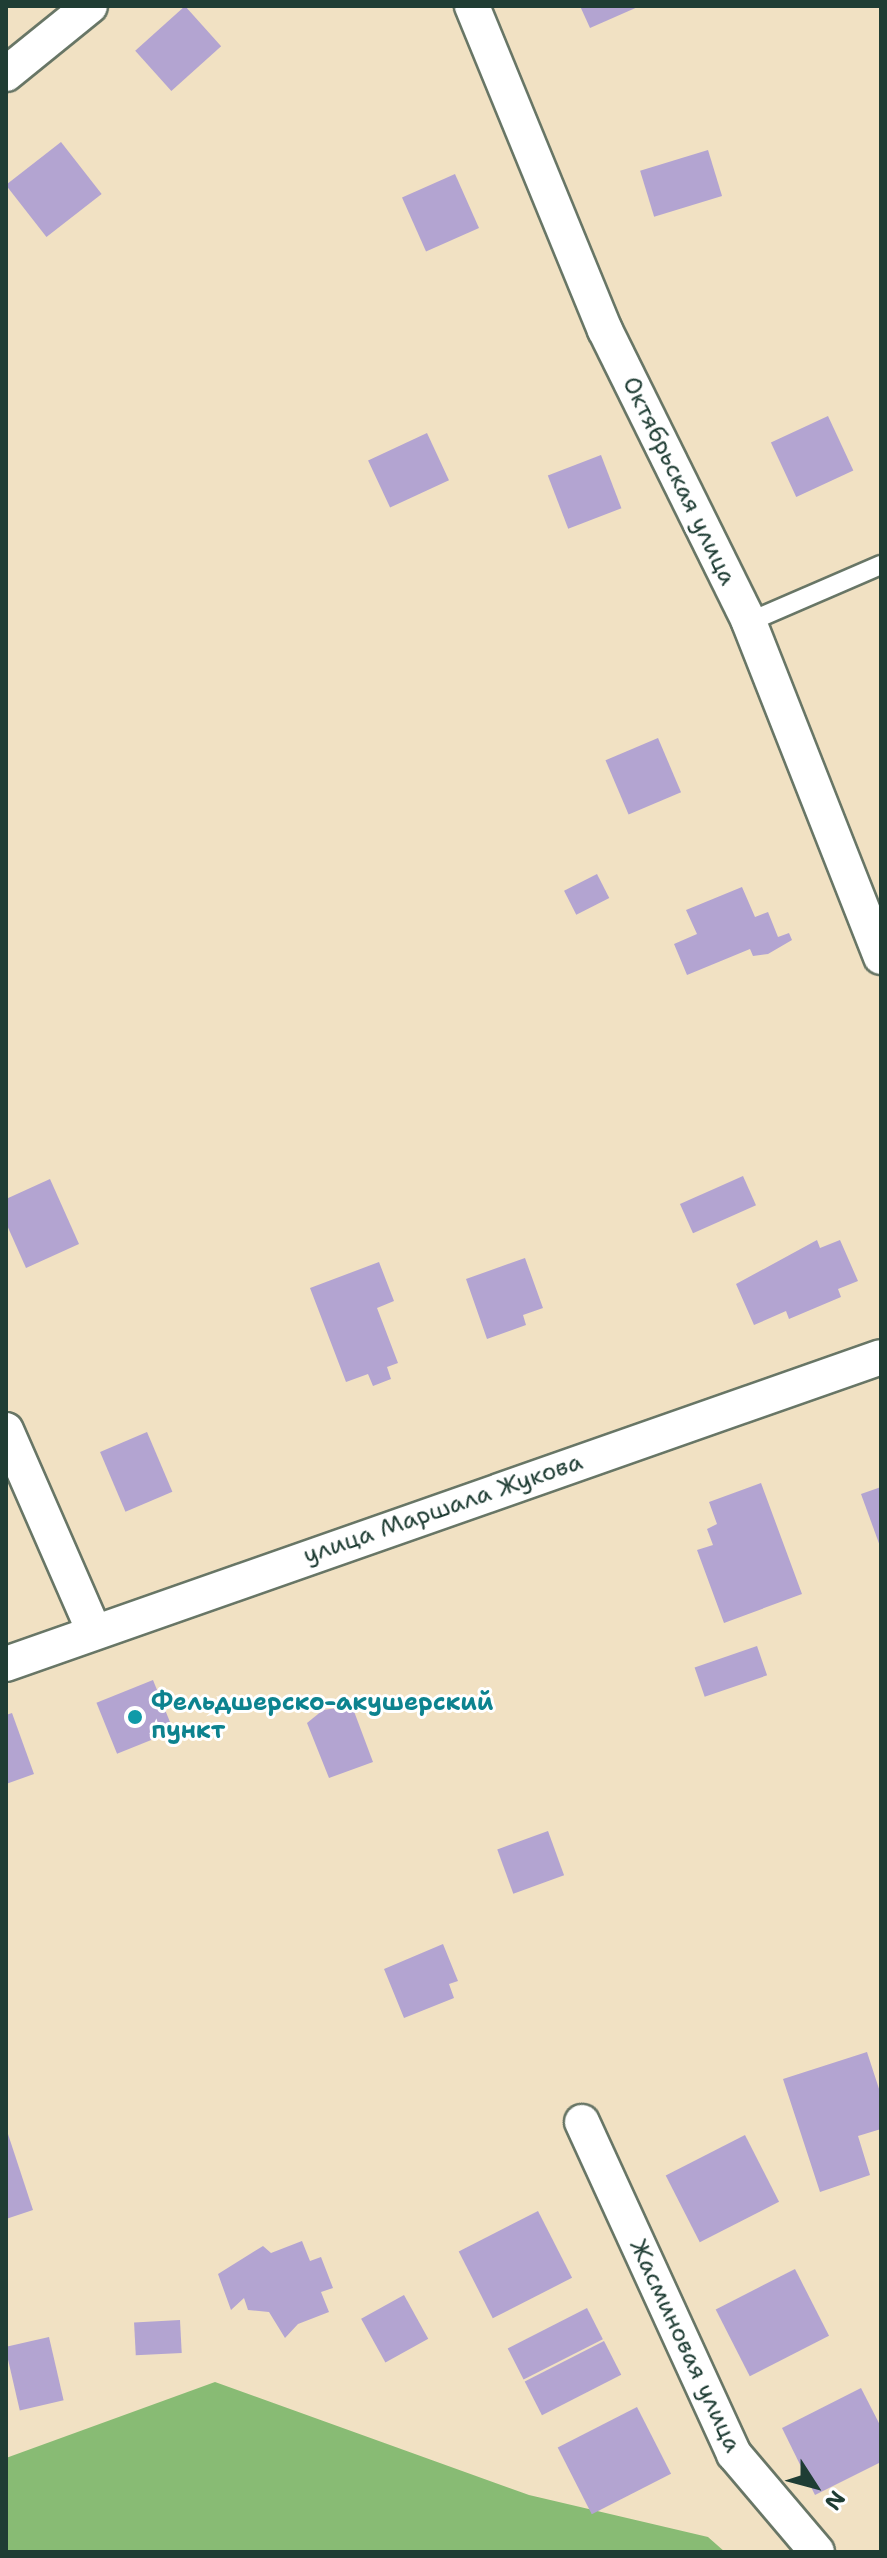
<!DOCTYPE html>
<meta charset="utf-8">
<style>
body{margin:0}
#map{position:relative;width:887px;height:2558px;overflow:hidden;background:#f1e1c3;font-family:"Shantell Sans",sans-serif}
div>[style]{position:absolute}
.forest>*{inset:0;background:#88bb74}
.building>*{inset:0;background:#b3a4d1;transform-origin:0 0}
.roads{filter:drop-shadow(2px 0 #687666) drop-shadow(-2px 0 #687666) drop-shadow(0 2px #687666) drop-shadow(0 -2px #687666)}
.lane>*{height:18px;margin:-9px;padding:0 9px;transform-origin:9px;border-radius:9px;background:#fff}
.street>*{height:34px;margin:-17px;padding:0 17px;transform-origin:17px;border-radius:17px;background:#fff}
.dots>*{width:22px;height:22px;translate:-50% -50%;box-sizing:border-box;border:4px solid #fff;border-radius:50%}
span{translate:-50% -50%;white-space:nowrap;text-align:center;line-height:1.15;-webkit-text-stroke:6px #fff;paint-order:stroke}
.street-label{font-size:24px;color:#1f3d34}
.culture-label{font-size:24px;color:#0d838f;font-weight:700}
.left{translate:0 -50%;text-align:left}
.frame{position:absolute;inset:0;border:8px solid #1f3d34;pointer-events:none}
.north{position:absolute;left:775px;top:2446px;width:80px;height:80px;-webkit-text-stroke:6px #fff;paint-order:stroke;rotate:126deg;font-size:22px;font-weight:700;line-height:32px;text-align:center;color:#1f3d34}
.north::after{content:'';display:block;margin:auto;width:28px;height:36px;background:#1f3d34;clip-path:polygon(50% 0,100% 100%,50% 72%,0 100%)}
</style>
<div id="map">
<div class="forest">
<div style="clip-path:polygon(215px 2382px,529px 2495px,708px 2537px,725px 2552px,6px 2552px,6px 2458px)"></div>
</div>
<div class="building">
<div style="left:185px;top:6px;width:54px;height:67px;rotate:48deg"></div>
<div style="clip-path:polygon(580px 6px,640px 6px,590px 28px)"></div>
<div style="left:61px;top:142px;width:66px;height:70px;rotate:52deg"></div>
<div style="left:708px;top:150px;width:48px;height:71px;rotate:73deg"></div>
<div style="left:455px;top:174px;width:59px;height:58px;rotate:66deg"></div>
<div style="left:828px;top:416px;width:60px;height:63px;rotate:65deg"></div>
<div style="left:427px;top:433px;width:52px;height:65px;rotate:65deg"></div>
<div style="left:601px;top:455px;width:57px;height:57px;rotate:69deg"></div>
<div style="left:658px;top:738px;width:59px;height:57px;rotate:67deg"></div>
<div style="left:597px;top:874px;width:27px;height:37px;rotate:63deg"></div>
<div style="clip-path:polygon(742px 887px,755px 917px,768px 912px,778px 937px,789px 933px,792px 940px,768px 954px,753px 956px,750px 949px,687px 975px,674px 944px,697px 934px,686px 910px)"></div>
<div style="left:743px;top:1176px;width:32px;height:69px;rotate:66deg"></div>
<div style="clip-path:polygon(50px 1179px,79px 1244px,26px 1268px,6px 1223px,6px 1199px)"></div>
<div style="clip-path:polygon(817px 1240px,820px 1248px,840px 1240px,858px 1281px,838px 1289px,841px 1297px,789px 1319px,786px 1311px,754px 1325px,736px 1284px)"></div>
<div style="clip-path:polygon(525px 1258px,543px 1308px,523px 1315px,526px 1325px,487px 1339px,466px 1279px)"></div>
<div style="clip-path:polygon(379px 1262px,394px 1301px,377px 1308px,398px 1363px,387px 1367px,391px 1379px,373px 1386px,368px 1374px,346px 1382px,310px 1288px)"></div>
<div style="left:147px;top:1432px;width:65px;height:51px;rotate:67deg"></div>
<div style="clip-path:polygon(761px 1483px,802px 1594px,724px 1623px,697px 1550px,713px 1545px,707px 1529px,717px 1524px,709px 1502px)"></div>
<div style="clip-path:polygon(881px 1487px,881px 1549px,861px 1494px)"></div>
<div style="left:757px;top:1646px;width:31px;height:66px;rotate:71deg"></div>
<div style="left:153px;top:1680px;width:55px;height:61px;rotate:68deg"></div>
<div style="clip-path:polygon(352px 1706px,373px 1762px,329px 1778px,307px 1723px,323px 1710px)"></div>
<div style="clip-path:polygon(12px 1713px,34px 1774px,6px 1784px,6px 1715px)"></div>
<div style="left:548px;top:1831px;width:47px;height:54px;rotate:70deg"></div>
<div style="clip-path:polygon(443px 1944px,458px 1981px,449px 1984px,454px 1998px,404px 2018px,384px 1969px)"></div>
<div style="clip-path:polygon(867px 2052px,881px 2095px,881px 2129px,858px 2136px,870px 2175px,820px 2192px,783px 2079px)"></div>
<div style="clip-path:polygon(6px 2128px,33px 2210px,6px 2219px)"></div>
<div style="left:745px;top:2135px;width:75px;height:89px;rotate:63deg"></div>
<div style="left:538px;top:2211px;width:75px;height:89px;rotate:63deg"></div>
<div style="clip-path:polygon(302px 2241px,310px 2261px,321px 2257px,333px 2288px,321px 2292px,329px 2312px,298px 2324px,285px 2338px,269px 2312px,248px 2310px,244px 2298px,231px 2310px,218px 2274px,263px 2246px,271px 2253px)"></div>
<div style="left:795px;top:2269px;width:75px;height:89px;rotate:63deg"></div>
<div style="left:404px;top:2295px;width:50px;height:49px;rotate:61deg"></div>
<div style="left:587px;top:2308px;width:35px;height:89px;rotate:63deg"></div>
<div style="left:180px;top:2320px;width:33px;height:46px;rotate:87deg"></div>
<div style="left:49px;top:2337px;width:65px;height:45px;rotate:77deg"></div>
<div style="left:604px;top:2341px;width:38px;height:89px;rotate:63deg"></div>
<div style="clip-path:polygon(861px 2388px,881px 2427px,881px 2462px,815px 2495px,782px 2428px)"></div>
<div style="left:637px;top:2407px;width:75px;height:89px;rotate:63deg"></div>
</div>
<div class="roads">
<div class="lane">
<div style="left:749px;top:622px;width:144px;rotate:-23.4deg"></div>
</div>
<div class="street">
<div style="left:472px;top:6px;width:350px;rotate:67.7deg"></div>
<div style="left:605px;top:330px;width:326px;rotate:63.7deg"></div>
<div style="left:749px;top:622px;width:360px;rotate:68.5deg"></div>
<div style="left:6px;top:74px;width:108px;rotate:-39deg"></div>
<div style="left:6px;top:1430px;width:219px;rotate:66.4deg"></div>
<div style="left:6px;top:1664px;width:927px;rotate:-19.33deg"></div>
<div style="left:582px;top:2122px;width:365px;rotate:65.4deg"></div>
<div style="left:734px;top:2454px;width:128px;rotate:49.7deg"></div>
</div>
</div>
<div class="dots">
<div style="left:135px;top:1717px;background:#0f9aa8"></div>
</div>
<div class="street-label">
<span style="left:679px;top:481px;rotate:64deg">Октябрьская улица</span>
<span style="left:443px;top:1509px;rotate:-19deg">улица Маршала Жукова</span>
<span style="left:685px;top:2346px;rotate:65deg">Жасминовая улица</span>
</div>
<div class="culture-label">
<span class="left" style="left:151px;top:1717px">Фельдшерско-акушерский<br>пункт</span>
</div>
<div class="frame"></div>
<div class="north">N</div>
</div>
